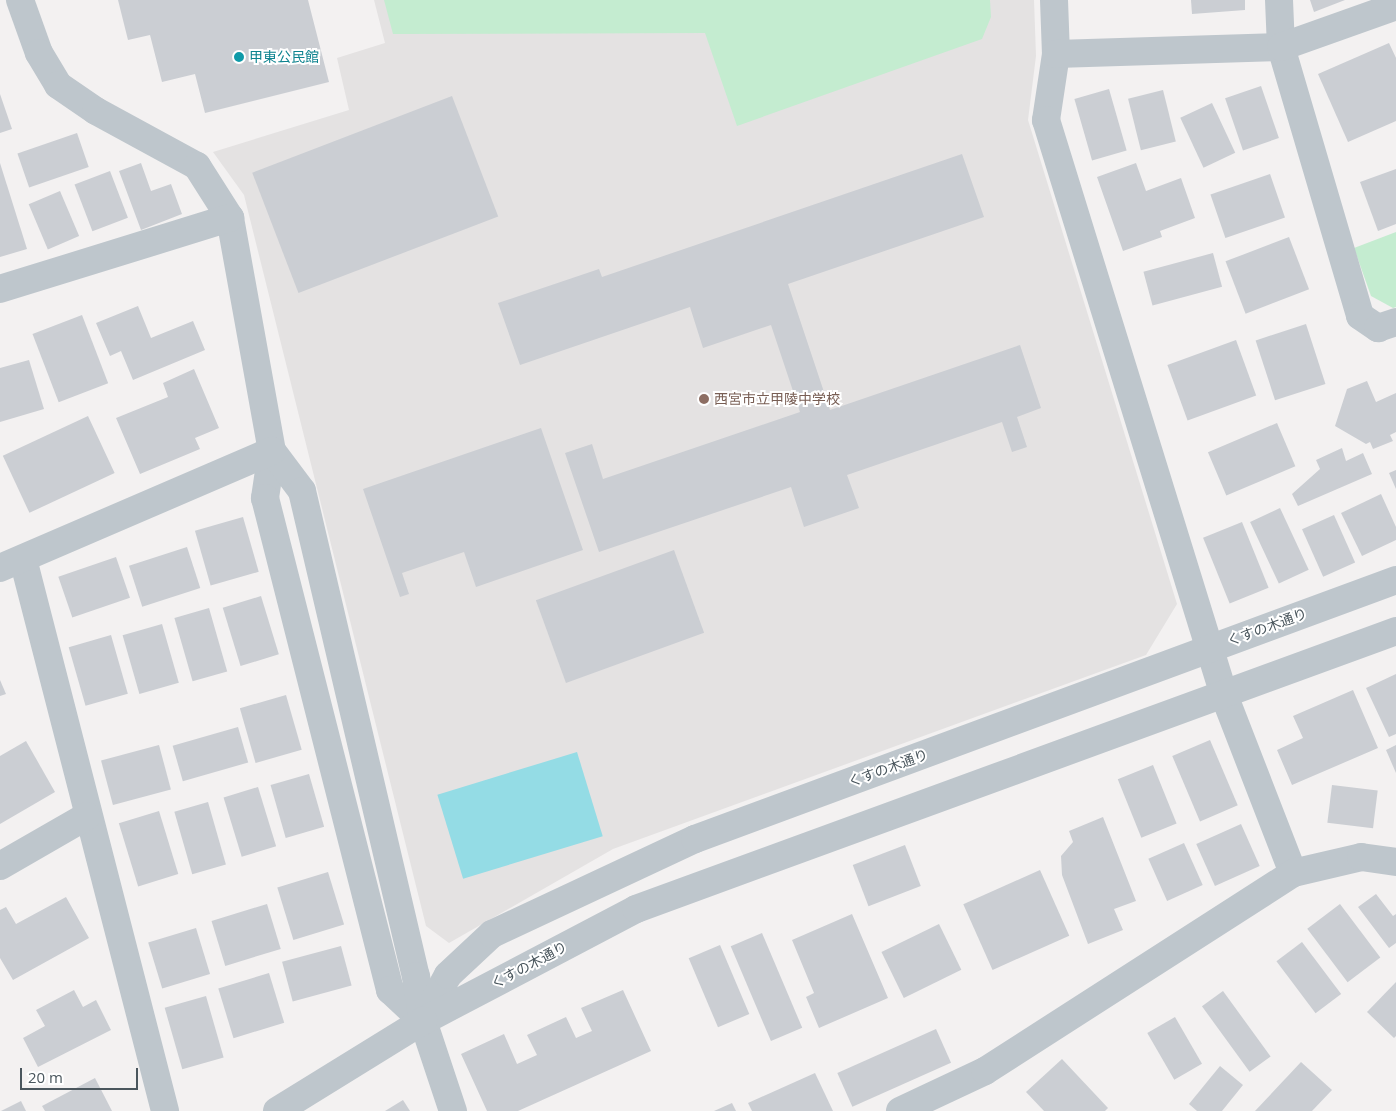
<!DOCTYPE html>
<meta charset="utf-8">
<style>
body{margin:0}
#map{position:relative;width:1396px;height:1111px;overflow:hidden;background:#f3f1f1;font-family:"Open Sans","Noto Sans JP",sans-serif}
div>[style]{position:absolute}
.education>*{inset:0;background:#e4e2e2}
.green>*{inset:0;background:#c4ecd0}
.water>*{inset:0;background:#94dce5;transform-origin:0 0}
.building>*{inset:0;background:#cbced3;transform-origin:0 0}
.minor>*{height:28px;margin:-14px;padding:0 14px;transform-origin:14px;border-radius:14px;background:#bec6cc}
.tertiary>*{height:28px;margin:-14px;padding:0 14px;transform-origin:14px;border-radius:14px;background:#bec6cc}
.dots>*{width:14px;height:14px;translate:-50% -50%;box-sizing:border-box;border:2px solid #fff;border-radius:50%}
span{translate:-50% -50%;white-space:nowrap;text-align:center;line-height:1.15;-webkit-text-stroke:4px #fff;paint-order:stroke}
.culture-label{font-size:14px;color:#0d838f}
.left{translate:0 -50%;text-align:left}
.education-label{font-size:14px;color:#785e54}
.street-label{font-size:14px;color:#4a565d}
.scale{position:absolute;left:20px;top:1068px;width:118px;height:22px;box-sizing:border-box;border:2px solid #4a565d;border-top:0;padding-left:6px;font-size:15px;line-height:18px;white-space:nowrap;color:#4a565d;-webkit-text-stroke:4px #fff;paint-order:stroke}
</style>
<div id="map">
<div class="education">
<div style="clip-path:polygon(374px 0,1034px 0,1036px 56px,1028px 120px,1177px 604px,1146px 655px,613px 849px,449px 943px,426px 926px,244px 195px,213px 152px,349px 110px,337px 58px,385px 43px)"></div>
</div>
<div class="green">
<div style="clip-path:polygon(384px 0,990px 0,991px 17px,982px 39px,737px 126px,705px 33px,393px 34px)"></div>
<div style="clip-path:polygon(1396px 232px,1396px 307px,1393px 308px,1371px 296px,1354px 248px)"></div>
</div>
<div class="water">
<div style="left:577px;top:752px;width:88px;height:146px;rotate:73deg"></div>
</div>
<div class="building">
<div style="clip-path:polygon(118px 0,308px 0,329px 82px,205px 113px,195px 74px,162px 82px,150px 35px,128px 40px)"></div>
<div style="clip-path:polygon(1191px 0,1245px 0,1245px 10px,1192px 14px)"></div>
<div style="clip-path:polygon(1310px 0,1345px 0,1314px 12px)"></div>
<div style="clip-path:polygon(1389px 43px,1396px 58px,1396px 121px,1348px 142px,1318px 74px)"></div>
<div style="left:1261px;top:86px;width:55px;height:38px;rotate:71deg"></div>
<div style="left:1109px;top:89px;width:64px;height:36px;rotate:74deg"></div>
<div style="left:1163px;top:90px;width:53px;height:36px;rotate:76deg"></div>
<div style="clip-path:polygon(0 94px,12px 129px,0 133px)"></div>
<div style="left:452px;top:96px;width:129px;height:214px;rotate:69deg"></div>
<div style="left:1212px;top:103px;width:55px;height:35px;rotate:65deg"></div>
<div style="left:77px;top:133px;width:36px;height:63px;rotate:71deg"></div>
<div style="clip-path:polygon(962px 154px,984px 217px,788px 284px,830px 410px,1020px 345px,1041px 408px,1017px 417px,1027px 447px,1012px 452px,1002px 422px,847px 475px,859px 508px,804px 527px,791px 487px,599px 552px,565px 453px,592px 444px,603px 479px,800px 412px,771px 325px,703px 348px,690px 307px,520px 365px,498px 303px,599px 269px,602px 277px)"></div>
<div style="clip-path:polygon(0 163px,27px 249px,0 257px)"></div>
<div style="clip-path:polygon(141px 163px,151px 191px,171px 184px,182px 214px,141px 230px,119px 171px)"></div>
<div style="clip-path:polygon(1136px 163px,1146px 191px,1181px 178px,1195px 218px,1160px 231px,1162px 237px,1123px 251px,1097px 177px)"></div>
<div style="clip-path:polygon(1396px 169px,1396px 224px,1378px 231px,1360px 182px)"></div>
<div style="left:110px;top:171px;width:50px;height:38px;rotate:69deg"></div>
<div style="left:1270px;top:174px;width:46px;height:63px;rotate:71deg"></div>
<div style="left:60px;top:191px;width:49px;height:34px;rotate:67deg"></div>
<div style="left:1289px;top:237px;width:56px;height:68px;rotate:69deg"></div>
<div style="left:1213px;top:253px;width:35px;height:72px;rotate:75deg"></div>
<div style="clip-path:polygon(138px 306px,151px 338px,193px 321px,205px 350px,133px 380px,121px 351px,110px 356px,96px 323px)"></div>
<div style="left:82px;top:315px;width:73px;height:53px;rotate:69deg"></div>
<div style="left:1306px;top:324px;width:63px;height:53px;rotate:72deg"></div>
<div style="left:1236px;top:340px;width:59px;height:73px;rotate:70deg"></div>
<div style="clip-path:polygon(29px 360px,44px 409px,0 422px,0 368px)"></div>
<div style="clip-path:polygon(194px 369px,219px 428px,195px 438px,200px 449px,140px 474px,116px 418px,168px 397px,163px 383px)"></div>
<div style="clip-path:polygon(1367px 381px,1376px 402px,1396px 393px,1396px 432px,1390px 435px,1393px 441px,1373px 449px,1370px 442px,1366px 444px,1335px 426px,1347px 389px)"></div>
<div style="left:88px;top:416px;width:63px;height:94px;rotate:65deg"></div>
<div style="left:1277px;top:423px;width:47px;height:75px;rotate:67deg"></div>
<div style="clip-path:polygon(541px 428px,583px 550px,476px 587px,464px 552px,402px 573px,409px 594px,400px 597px,363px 489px)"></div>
<div style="clip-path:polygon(1342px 448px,1346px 461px,1363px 453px,1372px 474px,1298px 506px,1292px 494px,1320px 469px,1316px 460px)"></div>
<div style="clip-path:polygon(1396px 470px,1396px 489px,1389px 473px)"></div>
<div style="clip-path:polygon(1381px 494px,1396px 527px,1396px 540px,1362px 556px,1341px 513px)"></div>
<div style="left:1280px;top:508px;width:68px;height:33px;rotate:65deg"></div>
<div style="left:1334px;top:515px;width:52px;height:35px;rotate:66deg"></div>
<div style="left:243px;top:517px;width:57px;height:50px;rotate:74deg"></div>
<div style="left:1242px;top:522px;width:71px;height:42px;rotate:68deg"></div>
<div style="left:187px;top:547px;width:43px;height:61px;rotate:72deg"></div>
<div style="left:674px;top:550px;width:88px;height:147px;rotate:70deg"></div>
<div style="left:116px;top:557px;width:43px;height:61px;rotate:71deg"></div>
<div style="left:261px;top:596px;width:61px;height:40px;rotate:73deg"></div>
<div style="left:209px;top:608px;width:66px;height:36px;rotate:74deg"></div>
<div style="left:162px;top:624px;width:61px;height:41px;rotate:74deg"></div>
<div style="left:111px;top:635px;width:61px;height:44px;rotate:74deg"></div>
<div style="clip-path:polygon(1396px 674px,1396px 734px,1389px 737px,1366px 688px)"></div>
<div style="clip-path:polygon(0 680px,6px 694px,0 696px)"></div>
<div style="clip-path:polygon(1353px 690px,1378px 748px,1292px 785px,1277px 750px,1303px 738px,1293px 716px)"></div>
<div style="left:286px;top:695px;width:57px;height:48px;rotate:74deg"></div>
<div style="left:238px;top:727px;width:37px;height:68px;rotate:74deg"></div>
<div style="left:1210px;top:740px;width:71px;height:41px;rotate:67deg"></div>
<div style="clip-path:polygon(26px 741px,55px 792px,0 824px,0 756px)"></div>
<div style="left:159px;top:745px;width:46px;height:60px;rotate:75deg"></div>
<div style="clip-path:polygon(1396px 745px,1396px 773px,1386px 750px)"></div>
<div style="left:1153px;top:765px;width:63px;height:38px;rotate:68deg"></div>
<div style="left:309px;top:774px;width:55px;height:40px;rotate:74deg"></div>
<div style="left:1332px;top:785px;width:46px;height:38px;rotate:7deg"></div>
<div style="left:258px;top:787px;width:62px;height:36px;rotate:73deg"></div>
<div style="left:208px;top:802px;width:65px;height:35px;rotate:74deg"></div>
<div style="left:159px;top:811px;width:66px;height:42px;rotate:73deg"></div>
<div style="clip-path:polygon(1103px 817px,1136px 901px,1114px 909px,1123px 930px,1088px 944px,1062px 875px,1061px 856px,1073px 842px,1069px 831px)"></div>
<div style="left:1241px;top:824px;width:46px;height:49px;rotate:66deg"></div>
<div style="left:1184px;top:843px;width:46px;height:39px;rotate:66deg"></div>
<div style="left:905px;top:845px;width:44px;height:56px;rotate:69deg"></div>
<div style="left:1040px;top:870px;width:72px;height:84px;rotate:66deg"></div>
<div style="left:328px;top:872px;width:55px;height:53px;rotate:73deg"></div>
<div style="clip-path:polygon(1376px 894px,1393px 916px,1396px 914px,1396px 943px,1389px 948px,1358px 907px)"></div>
<div style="clip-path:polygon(66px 897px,89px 938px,13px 980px,0 958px,0 910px,6px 907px,16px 924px)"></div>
<div style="left:267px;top:904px;width:47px;height:58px;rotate:73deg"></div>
<div style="left:1340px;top:904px;width:67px;height:41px;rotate:53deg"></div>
<div style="clip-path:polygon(852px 914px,888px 998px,819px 1028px,806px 997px,814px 993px,792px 940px)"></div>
<div style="left:939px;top:924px;width:51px;height:64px;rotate:64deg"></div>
<div style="left:196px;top:928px;width:48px;height:50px;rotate:73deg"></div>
<div style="left:762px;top:933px;width:103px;height:34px;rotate:67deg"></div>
<div style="left:1302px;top:942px;width:65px;height:32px;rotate:53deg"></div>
<div style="left:720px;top:945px;width:75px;height:34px;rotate:67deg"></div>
<div style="left:341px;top:946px;width:41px;height:61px;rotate:75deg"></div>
<div style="left:269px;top:973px;width:52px;height:53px;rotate:73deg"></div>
<div style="clip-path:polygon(1396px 982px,1396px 1036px,1394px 1038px,1367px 1012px)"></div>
<div style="clip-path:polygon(74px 990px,83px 1007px,96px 1000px,111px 1030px,38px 1067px,23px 1038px,45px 1026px,36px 1010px)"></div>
<div style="clip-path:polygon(623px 990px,651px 1051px,518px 1111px,487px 1111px,461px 1054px,504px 1034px,517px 1064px,537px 1055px,527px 1035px,566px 1017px,576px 1038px,592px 1031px,581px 1008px)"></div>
<div style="left:1223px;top:991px;width:81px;height:26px;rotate:54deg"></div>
<div style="left:206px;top:996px;width:64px;height:43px;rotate:74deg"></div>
<div style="left:1175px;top:1017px;width:54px;height:32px;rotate:60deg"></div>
<div style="left:936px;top:1029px;width:37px;height:108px;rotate:66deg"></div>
<div style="clip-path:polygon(1062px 1059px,1108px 1108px,1105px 1111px,1044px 1111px,1026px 1092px)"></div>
<div style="clip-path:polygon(1301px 1062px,1332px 1090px,1312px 1111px,1255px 1111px)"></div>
<div style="clip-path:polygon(1220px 1066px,1243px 1085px,1222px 1111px,1197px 1111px,1189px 1104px)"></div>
<div style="clip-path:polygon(815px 1073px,833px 1111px,752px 1111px,748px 1103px)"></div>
<div style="clip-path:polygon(95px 1078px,112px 1111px,45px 1111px,42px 1106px)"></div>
<div style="clip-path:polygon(403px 1100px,410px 1111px,385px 1111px)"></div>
<div style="clip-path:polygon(21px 1101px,26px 1111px,1px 1111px)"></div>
<div style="clip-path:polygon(732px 1103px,736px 1111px,714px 1111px)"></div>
</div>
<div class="minor">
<div style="left:20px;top:0;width:56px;rotate:70.3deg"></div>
<div style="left:39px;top:53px;width:37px;rotate:59deg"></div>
<div style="left:58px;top:85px;width:46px;rotate:34.4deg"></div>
<div style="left:96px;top:111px;width:115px;rotate:28.6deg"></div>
<div style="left:197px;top:166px;width:62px;rotate:57.6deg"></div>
<div style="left:230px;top:218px;width:237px;rotate:79.8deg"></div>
<div style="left:272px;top:451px;width:48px;rotate:98.5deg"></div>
<div style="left:265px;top:498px;width:508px;rotate:75.74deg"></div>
<div style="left:390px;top:990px;width:45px;rotate:43.2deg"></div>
<div style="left:1054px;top:0;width:54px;rotate:87.9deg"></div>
<div style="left:1056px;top:54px;width:67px;rotate:98.6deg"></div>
<div style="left:1046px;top:120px;width:602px;rotate:72.8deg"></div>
<div style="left:1224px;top:695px;width:191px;rotate:68.8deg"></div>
<div style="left:1279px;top:0;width:47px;rotate:87.6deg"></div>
<div style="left:1281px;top:47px;width:280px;rotate:73.6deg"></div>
<div style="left:1360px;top:316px;width:22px;rotate:34deg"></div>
<div style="left:1378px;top:328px;width:19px;rotate:-18deg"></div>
<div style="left:1056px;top:54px;width:225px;rotate:-1.8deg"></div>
<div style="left:1281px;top:47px;width:122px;rotate:-19.6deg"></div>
<div style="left:0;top:289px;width:241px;rotate:-17.2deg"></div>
<div style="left:272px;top:451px;width:50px;rotate:53.1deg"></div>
<div style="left:302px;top:491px;width:498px;rotate:76.8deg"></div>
<div style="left:416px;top:976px;width:46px;rotate:81.2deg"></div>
<div style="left:423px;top:1021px;width:95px;rotate:71.6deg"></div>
<div style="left:23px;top:559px;width:570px;rotate:75.57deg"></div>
<div style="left:0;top:568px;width:296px;rotate:-23.3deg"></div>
<div style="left:0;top:866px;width:100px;rotate:-29.9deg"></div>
<div style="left:423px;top:1021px;width:52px;rotate:-61.5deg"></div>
<div style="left:448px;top:975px;width:60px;rotate:-43deg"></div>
<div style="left:492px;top:934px;width:224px;rotate:-25.1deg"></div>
<div style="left:695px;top:839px;width:747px;rotate:-20.28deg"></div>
<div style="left:423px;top:1021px;width:241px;rotate:-27.7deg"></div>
<div style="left:636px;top:909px;width:809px;rotate:-20.09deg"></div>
<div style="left:900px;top:1111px;width:94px;rotate:-25.2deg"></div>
<div style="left:985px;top:1071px;width:366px;rotate:-32.7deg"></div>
<div style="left:1293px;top:873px;width:70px;rotate:-13.2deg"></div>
<div style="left:1361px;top:857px;width:35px;rotate:8deg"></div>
</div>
<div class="tertiary">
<div style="left:277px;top:1111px;width:172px;rotate:-31.7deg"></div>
</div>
<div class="dots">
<div style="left:239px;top:57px;background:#0f9aa8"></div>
<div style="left:704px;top:399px;background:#8d6e63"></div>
</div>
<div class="culture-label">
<span class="left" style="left:249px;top:57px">甲東公民館</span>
</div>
<div class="education-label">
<span class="left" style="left:714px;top:399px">西宮市立甲陵中学校</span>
</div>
<div class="street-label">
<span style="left:1267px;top:627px;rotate:-20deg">くすの木通り</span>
<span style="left:888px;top:768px;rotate:-20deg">くすの木通り</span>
<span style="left:529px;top:965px;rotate:-28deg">くすの木通り</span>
</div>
<div class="scale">20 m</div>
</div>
